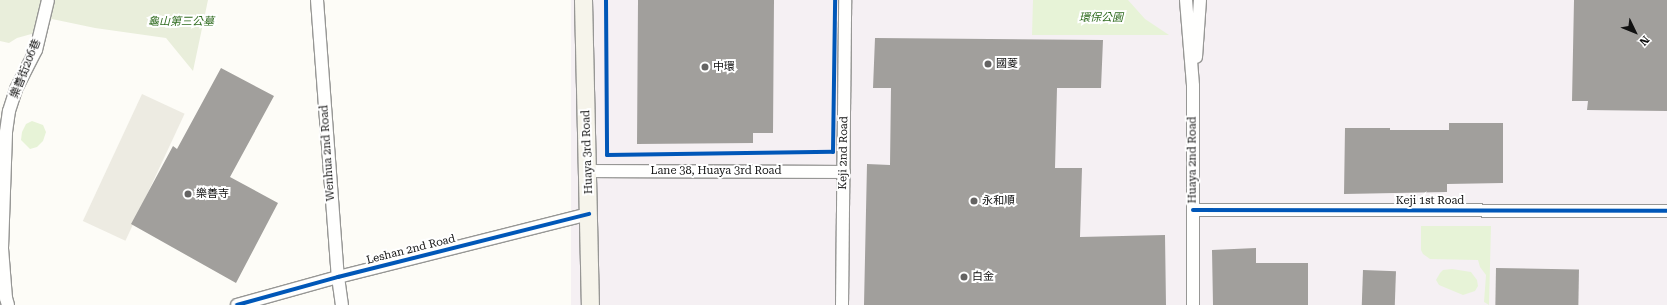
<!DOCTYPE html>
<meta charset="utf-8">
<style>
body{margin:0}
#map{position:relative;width:1667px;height:305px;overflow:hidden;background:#fdfcf7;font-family:"Roboto Serif","Noto Sans TC",serif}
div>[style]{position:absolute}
.industrial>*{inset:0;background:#f5f0f3;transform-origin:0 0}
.green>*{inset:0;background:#e7f3d7}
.cemetery>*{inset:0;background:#e9eedb}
.plaza>*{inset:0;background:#edebe2;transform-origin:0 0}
.building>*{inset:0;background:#a19f9c;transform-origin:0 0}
.roads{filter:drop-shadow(1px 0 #979795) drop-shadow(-1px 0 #979795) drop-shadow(0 1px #979795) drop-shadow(0 -1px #979795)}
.street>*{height:12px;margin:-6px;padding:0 6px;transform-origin:6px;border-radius:6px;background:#fffffe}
.secondary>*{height:17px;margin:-8.5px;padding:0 8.5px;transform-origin:8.5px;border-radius:8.5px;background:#f6f4eb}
.cycleway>*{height:4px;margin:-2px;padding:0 2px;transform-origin:2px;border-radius:2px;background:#0057b8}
.dots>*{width:11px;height:11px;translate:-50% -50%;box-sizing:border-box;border:2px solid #fff;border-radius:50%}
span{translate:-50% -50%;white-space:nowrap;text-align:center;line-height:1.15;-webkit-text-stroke:4px #fff;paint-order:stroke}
.park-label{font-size:11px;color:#2f6b1f;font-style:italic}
.poi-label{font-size:11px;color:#111}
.left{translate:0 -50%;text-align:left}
.street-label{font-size:11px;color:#111}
.north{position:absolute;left:1615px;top:12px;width:40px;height:40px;-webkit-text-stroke:3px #fff;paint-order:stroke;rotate:133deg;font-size:11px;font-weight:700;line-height:16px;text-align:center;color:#111}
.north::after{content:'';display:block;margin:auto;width:14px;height:18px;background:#111;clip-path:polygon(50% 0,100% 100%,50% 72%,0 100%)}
</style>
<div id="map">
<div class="industrial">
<div style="left:571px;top:0;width:1096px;height:305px"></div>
</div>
<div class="green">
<div style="clip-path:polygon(1033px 0,1128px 0,1145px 19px,1169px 35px,1032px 35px)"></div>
<div style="clip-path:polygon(32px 121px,43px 125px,46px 132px,43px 141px,37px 147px,30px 149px,21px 140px,22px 132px,26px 124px)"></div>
<div style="clip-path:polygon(1421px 226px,1491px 226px,1489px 305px,1484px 302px,1486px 275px,1480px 267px,1478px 260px,1430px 259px,1423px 254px,1421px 250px)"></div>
<div style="clip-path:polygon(1452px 269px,1471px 272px,1477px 280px,1478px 286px,1475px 291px,1463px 295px,1439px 285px,1436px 280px,1440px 273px,1443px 270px)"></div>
</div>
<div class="cemetery">
<div style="clip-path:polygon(0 0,208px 0,193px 71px,166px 38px,95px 28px,52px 19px,35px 33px,17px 38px,9px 43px,0 41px)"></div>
</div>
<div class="plaza">
<div style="left:142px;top:94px;width:47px;height:140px;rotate:25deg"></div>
</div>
<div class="building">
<div style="clip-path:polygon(638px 0,774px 0,773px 133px,753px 133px,753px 143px,637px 144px)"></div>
<div style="clip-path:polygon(1574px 0,1667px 0,1667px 111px,1587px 110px,1588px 101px,1572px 101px)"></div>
<div style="clip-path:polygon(875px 38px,1103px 40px,1101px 88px,1057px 88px,1055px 168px,1082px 168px,1080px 237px,1165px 235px,1166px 305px,864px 305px,867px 164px,890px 165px,891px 88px,873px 88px)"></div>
<div style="clip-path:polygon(221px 68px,274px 96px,230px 177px,278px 203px,236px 283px,131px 224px,173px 146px,177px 149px)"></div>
<div style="clip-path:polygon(1449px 123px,1503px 123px,1503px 183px,1447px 184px,1447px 192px,1344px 194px,1345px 128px,1390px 128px,1390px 130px,1449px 130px)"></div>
<div style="clip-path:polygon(1256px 248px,1256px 263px,1308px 263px,1308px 305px,1213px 305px,1212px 250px)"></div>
<div style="left:1496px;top:268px;width:83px;height:37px;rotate:1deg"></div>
<div style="left:1363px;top:270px;width:33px;height:35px;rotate:2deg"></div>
</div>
<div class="roads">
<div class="street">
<div style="left:317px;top:0;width:278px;rotate:85.7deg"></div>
<div style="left:338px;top:277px;width:28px;rotate:82deg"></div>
<div style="left:1186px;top:0;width:86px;rotate:85.3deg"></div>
<div style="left:1193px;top:86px;width:219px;rotate:90deg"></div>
<div style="left:1196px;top:57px;width:57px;rotate:-86deg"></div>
<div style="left:588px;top:171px;width:256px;rotate:0.2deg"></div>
<div style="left:1193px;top:210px;width:474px;rotate:0.1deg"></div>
<div style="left:8px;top:305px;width:7px;rotate:-106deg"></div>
<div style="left:6px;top:298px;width:50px;rotate:-94.6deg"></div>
<div style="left:2px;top:248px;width:116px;rotate:-88deg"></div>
<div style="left:6px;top:132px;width:21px;rotate:-82deg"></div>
<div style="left:9px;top:111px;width:23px;rotate:-72deg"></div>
<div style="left:16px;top:89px;width:44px;rotate:-62.9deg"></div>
<div style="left:36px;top:50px;width:51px;rotate:-76.5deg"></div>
<div style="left:237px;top:305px;width:105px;rotate:-15.5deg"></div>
<div style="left:338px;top:277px;width:259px;rotate:-14.1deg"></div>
<div style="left:842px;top:305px;width:305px;rotate:-89.4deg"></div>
</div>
<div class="secondary">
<div style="left:583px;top:0;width:305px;rotate:88.7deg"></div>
</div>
</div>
<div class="cycleway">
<div style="left:606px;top:0;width:155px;rotate:89.6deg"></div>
<div style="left:607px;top:155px;width:226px;rotate:-0.8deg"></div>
<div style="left:833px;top:152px;width:152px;rotate:-89.2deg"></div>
<div style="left:1193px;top:210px;width:474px;rotate:0.1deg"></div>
<div style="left:237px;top:305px;width:105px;rotate:-15.5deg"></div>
<div style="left:338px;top:277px;width:259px;rotate:-14.1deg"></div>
</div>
<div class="dots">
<div style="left:988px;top:64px;background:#646362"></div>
<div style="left:705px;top:67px;background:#646362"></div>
<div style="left:188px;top:194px;background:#646362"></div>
<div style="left:974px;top:201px;background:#646362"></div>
<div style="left:964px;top:277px;background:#646362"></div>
</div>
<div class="park-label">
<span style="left:1101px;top:18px">環保公園</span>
<span style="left:181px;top:22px">龜山第三公墓</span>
</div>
<div class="poi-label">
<span class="left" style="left:996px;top:64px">國菱</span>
<span class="left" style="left:713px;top:67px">中環</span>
<span class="left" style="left:196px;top:194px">樂善寺</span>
<span class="left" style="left:982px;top:201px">永和順</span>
<span class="left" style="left:972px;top:277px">白金</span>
</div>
<div class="street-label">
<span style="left:26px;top:69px;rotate:-68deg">樂善街206巷</span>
<span style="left:588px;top:152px;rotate:-92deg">Huaya 3rd Road</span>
<span style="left:328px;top:153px;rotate:-94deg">Wenhua 2nd Road</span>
<span style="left:844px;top:153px;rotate:-89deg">Keji 2nd Road</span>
<span style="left:1193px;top:160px;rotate:-90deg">Huaya 2nd Road</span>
<span style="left:716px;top:171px">Lane 38, Huaya 3rd Road</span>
<span style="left:1430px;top:201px">Keji 1st Road</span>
<span style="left:411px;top:250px;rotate:-14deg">Leshan 2nd Road</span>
</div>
<div class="north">N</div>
</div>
